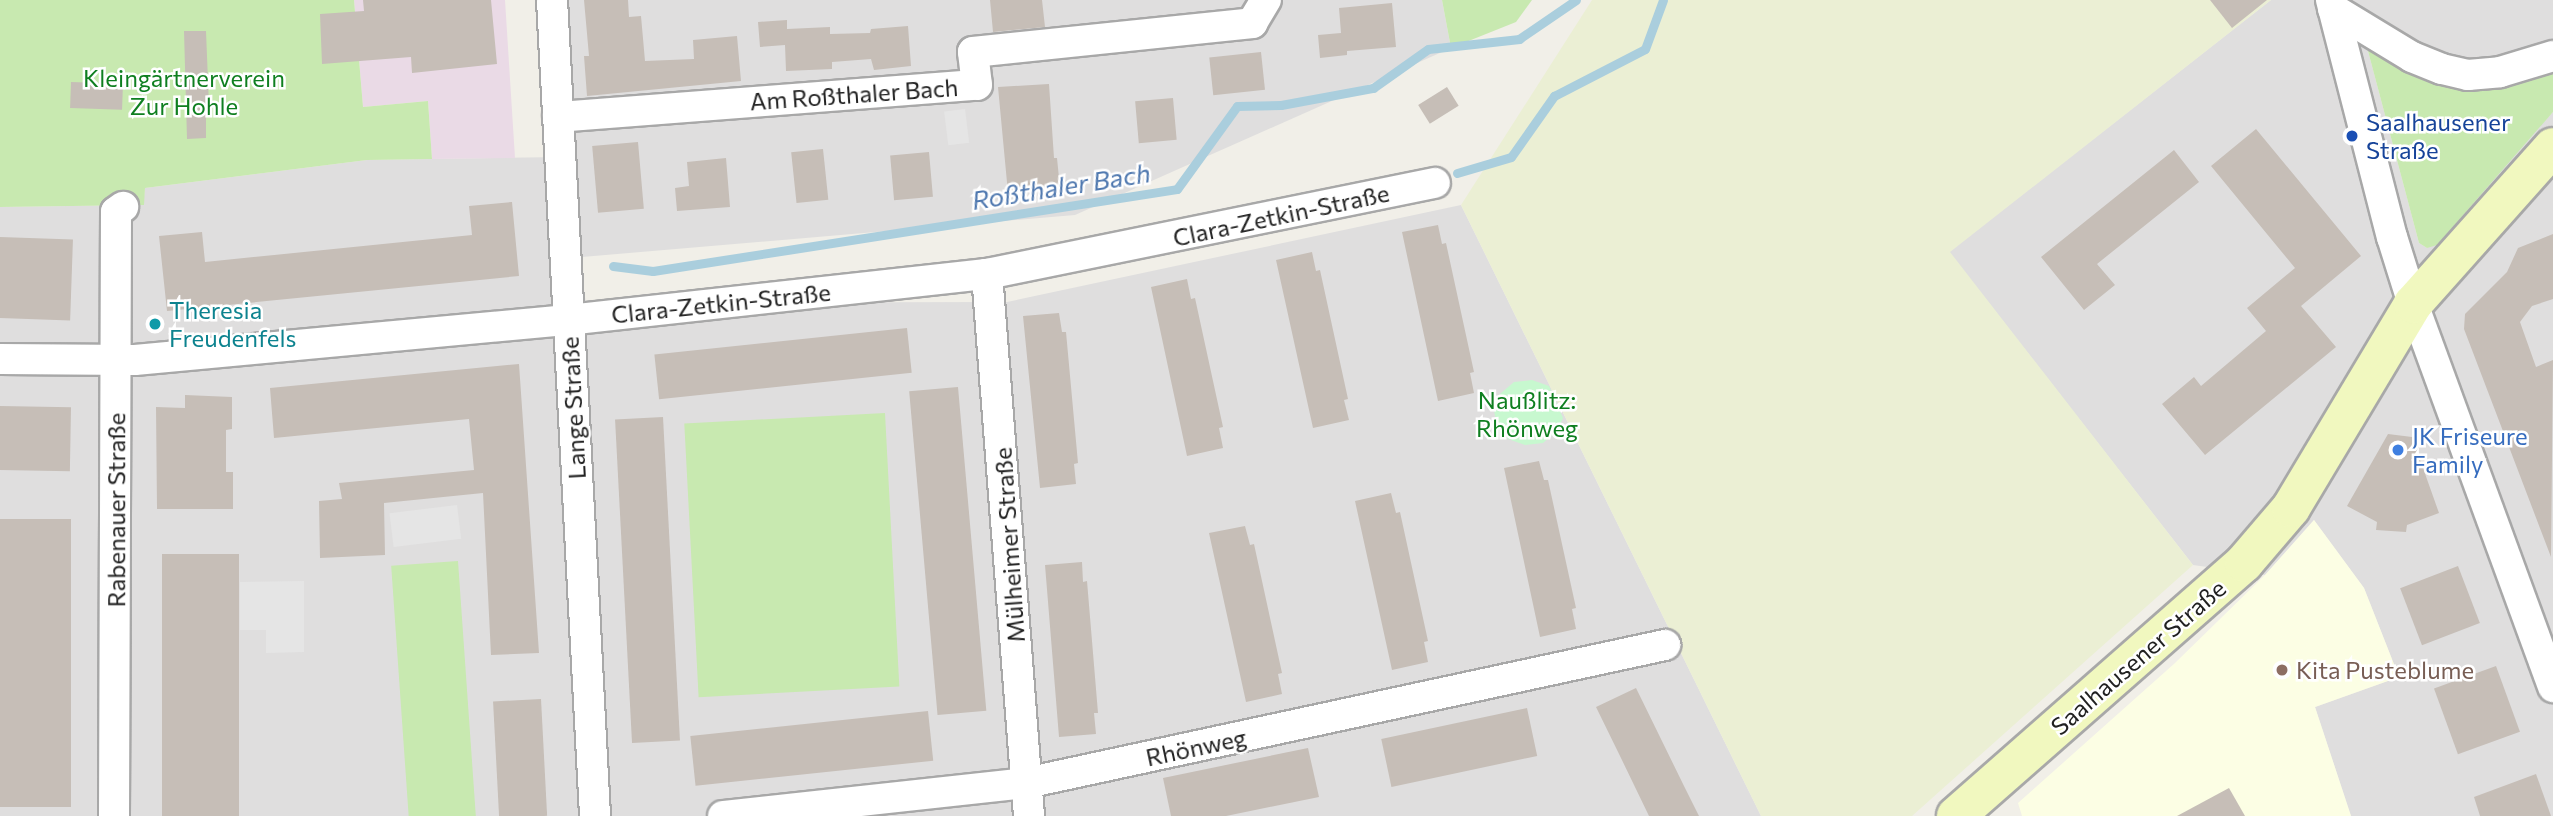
<!DOCTYPE html>
<meta charset="utf-8">
<style>
body{margin:0}
#map{position:relative;width:2553px;height:816px;overflow:hidden;background:#f1efe8;font-family:Commissioner,sans-serif}
div>[style]{position:absolute}
.residential>*{inset:0;background:#dfdede}
.industrial>*{inset:0;background:#eadae6}
.education>*{inset:0;background:#fcfee4}
.farmland>*{inset:0;background:#ebefd4}
.grass>*{inset:0;background:#c8e9b0;transform-origin:0 0}
.park>*{inset:0;background:#c7f8cf}
.parking>*{inset:0;background:#e5e5e5;transform-origin:0 0}
.stream>*{height:9px;margin:-4.5px;padding:0 4.5px;transform-origin:4.5px;border-radius:4.5px;background:#aacedd}
.building>*{inset:0;background:#c6beb7;transform-origin:0 0}
.roads{filter:drop-shadow(2px 0 #a8a8a8) drop-shadow(-2px 0 #a8a8a8) drop-shadow(0 2px #a8a8a8) drop-shadow(0 -2px #a8a8a8)}
.street>*{height:30px;margin:-15px;padding:0 15px;transform-origin:15px;border-radius:15px;background:#fff}
.secondary>*{height:38px;margin:-19px;padding:0 19px;transform-origin:19px;border-radius:19px;background:#f1f8bf}
.dots>*{width:19px;height:19px;translate:-50% -50%;box-sizing:border-box;border:4px solid #fff;border-radius:50%}
span{translate:-50% -50%;white-space:nowrap;text-align:center;line-height:1.15;-webkit-text-stroke:5px #fff;paint-order:stroke}
.park-label{font-size:24px;color:#0f7f20}
.street-label{font-size:24px;color:#212121}
.transit-label{font-size:24px;color:#164399}
.left{translate:0 -50%;text-align:left}
.culture-label{font-size:24px;color:#0d838f}
.shop-label{font-size:24px;color:#366cbe}
.education-label{font-size:24px;color:#785e54}
.water-label{font-size:26px;color:#4f78af;font-style:italic}
</style>
<div id="map">
<div class="residential">
<div style="clip-path:polygon(542px 0,1442px 0,1451px 48px,1075px 215px,582px 257px)"></div>
<div style="clip-path:polygon(2271px 0,2553px 0,2553px 71px,2501px 87px,2465px 90px,2432px 82px,2368px 51px,2419px 243px,2427px 248px,2553px 112px,2553px 816px,2351px 816px,2315px 707px,2399px 677px,2364px 588px,2314px 520px,2265px 575px,2193px 565px,1949px 252px)"></div>
<div style="clip-path:polygon(562px 157px,586px 303px,1007px 302px,1461px 205px,1761px 816px,0 816px,0 207px,143px 205px,145px 188px,367px 160px)"></div>
</div>
<div class="industrial">
<div style="clip-path:polygon(354px 0,505px 0,515px 158px,432px 159px,428px 101px,363px 107px)"></div>
</div>
<div class="education">
<div style="clip-path:polygon(2314px 520px,2364px 588px,2399px 677px,2315px 707px,2351px 816px,2022px 816px,2018px 803px,2175px 663px,2265px 575px)"></div>
</div>
<div class="farmland">
<div style="clip-path:polygon(1592px 0,2271px 0,1950px 252px,2193px 565px,1912px 816px,1761px 816px,1461px 205px)"></div>
</div>
<div class="grass">
<div style="clip-path:polygon(0 0,354px 0,363px 107px,428px 101px,432px 159px,367px 160px,145px 188px,144px 205px,0 207px)"></div>
<div style="clip-path:polygon(1442px 0,1532px 0,1516px 22px,1451px 48px)"></div>
<div style="clip-path:polygon(2374px 45px,2432px 82px,2465px 90px,2501px 87px,2553px 71px,2553px 112px,2437px 245px,2427px 248px,2419px 243px,2368px 51px)"></div>
<div style="left:885px;top:413px;width:274px;height:201px;rotate:87deg"></div>
<div style="left:458px;top:561px;width:256px;height:67px;rotate:86deg"></div>
</div>
<div class="park">
<div style="clip-path:polygon(1532px 380px,1549px 386px,1563px 418px,1557px 431px,1543px 443px,1525px 445px,1508px 439px,1497px 428px,1494px 410px,1500px 394px,1514px 382px)"></div>
</div>
<div class="parking">
<div style="left:965px;top:109px;width:34px;height:21px;rotate:83deg"></div>
<div style="left:457px;top:505px;width:34px;height:68px;rotate:83deg"></div>
<div style="clip-path:polygon(304px 581px,304px 652px,266px 653px,266px 630px,240px 630px,240px 582px)"></div>
</div>
<div class="stream">
<div style="left:1457px;top:173px;width:56px;rotate:-16.5deg"></div>
<div style="left:1511px;top:157px;width:75px;rotate:-54.8deg"></div>
<div style="left:1554px;top:96px;width:102px;rotate:-27.3deg"></div>
<div style="left:1645px;top:49px;width:52px;rotate:-69.8deg"></div>
<div style="left:613px;top:266px;width:40px;rotate:7.1deg"></div>
<div style="left:653px;top:271px;width:530px;rotate:-8.89deg"></div>
<div style="left:1177px;top:189px;width:102px;rotate:-54.1deg"></div>
<div style="left:1237px;top:106px;width:44px;rotate:-1.3deg"></div>
<div style="left:1281px;top:105px;width:94px;rotate:-10.5deg"></div>
<div style="left:1373px;top:88px;width:67px;rotate:-35.3deg"></div>
<div style="left:1428px;top:49px;width:92px;rotate:-6.3deg"></div>
<div style="left:1519px;top:39px;width:69px;rotate:-34.4deg"></div>
</div>
<div class="building">
<div style="clip-path:polygon(363px 0,491px 0,497px 64px,412px 73px,411px 57px,322px 64px,320px 14px,364px 11px)"></div>
<div style="clip-path:polygon(584px 0,628px 0,629px 17px,641px 16px,645px 61px,694px 59px,693px 40px,737px 36px,741px 81px,587px 96px,584px 56px,589px 56px)"></div>
<div style="clip-path:polygon(990px 0,1042px 0,1045px 27px,993px 32px)"></div>
<div style="clip-path:polygon(2210px 0,2267px 0,2232px 28px)"></div>
<div style="clip-path:polygon(1392px 3px,1396px 47px,1347px 51px,1347px 55px,1320px 58px,1318px 35px,1341px 33px,1339px 8px)"></div>
<div style="clip-path:polygon(787px 20px,787px 29px,830px 27px,830px 34px,870px 33px,871px 29px,908px 26px,911px 66px,874px 70px,871px 59px,832px 62px,832px 69px,786px 71px,785px 45px,760px 47px,758px 22px)"></div>
<div style="clip-path:polygon(184px 31px,206px 31px,209px 106px,206px 106px,206px 138px,187px 139px)"></div>
<div style="left:1261px;top:52px;width:38px;height:52px;rotate:84deg"></div>
<div style="left:71px;top:82px;width:52px;height:26px;rotate:2deg"></div>
<div style="clip-path:polygon(1049px 84px,1054px 158px,1057px 158px,1060px 188px,1008px 193px,998px 87px)"></div>
<div style="left:1447px;top:87px;width:22px;height:34px;rotate:58deg"></div>
<div style="left:1173px;top:98px;width:42px;height:38px;rotate:85deg"></div>
<div style="clip-path:polygon(2256px 129px,2361px 256px,2301px 306px,2336px 347px,2205px 455px,2162px 404px,2194px 377px,2201px 386px,2266px 331px,2247px 308px,2295px 268px,2211px 166px)"></div>
<div style="left:638px;top:142px;width:67px;height:46px;rotate:85deg"></div>
<div style="left:823px;top:149px;width:51px;height:32px;rotate:84deg"></div>
<div style="clip-path:polygon(2174px 150px,2199px 182px,2097px 264px,2115px 285px,2084px 310px,2041px 257px)"></div>
<div style="left:929px;top:152px;width:45px;height:39px;rotate:85deg"></div>
<div style="clip-path:polygon(726px 158px,730px 207px,677px 211px,675px 188px,689px 186px,687px 162px)"></div>
<div style="clip-path:polygon(512px 202px,519px 276px,167px 311px,159px 236px,202px 232px,205px 262px,472px 235px,469px 206px)"></div>
<div style="clip-path:polygon(1438px 225px,1442px 244px,1446px 243px,1474px 372px,1470px 373px,1474px 393px,1438px 401px,1402px 232px)"></div>
<div style="clip-path:polygon(2553px 234px,2553px 299px,2532px 306px,2520px 322px,2536px 367px,2553px 360px,2551px 557px,2464px 329px,2465px 314px,2507px 272px,2518px 248px)"></div>
<div style="left:0;top:237px;width:73px;height:81px;rotate:2deg"></div>
<div style="clip-path:polygon(1312px 252px,1316px 271px,1320px 270px,1348px 399px,1344px 400px,1349px 420px,1313px 428px,1276px 260px)"></div>
<div style="clip-path:polygon(1187px 279px,1191px 299px,1195px 298px,1223px 427px,1219px 428px,1223px 448px,1187px 456px,1151px 287px)"></div>
<div style="clip-path:polygon(1059px 313px,1062px 332px,1066px 332px,1078px 463px,1074px 464px,1076px 484px,1040px 488px,1023px 316px)"></div>
<div style="left:907px;top:328px;width:45px;height:254px;rotate:84deg"></div>
<div style="clip-path:polygon(519px 364px,539px 653px,491px 655px,483px 493px,384px 503px,385px 555px,320px 558px,319px 501px,342px 499px,339px 483px,474px 470px,469px 419px,274px 438px,270px 388px)"></div>
<div style="left:958px;top:387px;width:325px;height:49px;rotate:85deg"></div>
<div style="clip-path:polygon(185px 395px,232px 397px,232px 429px,226px 430px,226px 472px,233px 472px,233px 509px,157px 509px,156px 407px,185px 408px)"></div>
<div style="left:0;top:406px;width:71px;height:64px;rotate:1deg"></div>
<div style="left:663px;top:417px;width:324px;height:48px;rotate:87deg"></div>
<div style="clip-path:polygon(2388px 434px,2412px 437px,2439px 513px,2407px 525px,2406px 532px,2376px 530px,2377px 522px,2347px 506px)"></div>
<div style="clip-path:polygon(1539px 461px,1544px 480px,1548px 480px,1576px 608px,1572px 609px,1576px 629px,1540px 637px,1504px 468px)"></div>
<div style="clip-path:polygon(1391px 493px,1396px 513px,1400px 512px,1428px 641px,1424px 642px,1428px 662px,1392px 670px,1355px 501px)"></div>
<div style="left:0;top:519px;width:71px;height:288px"></div>
<div style="clip-path:polygon(1245px 526px,1250px 545px,1254px 544px,1282px 673px,1278px 674px,1282px 694px,1246px 702px,1209px 533px)"></div>
<div style="left:162px;top:554px;width:77px;height:262px"></div>
<div style="clip-path:polygon(1082px 562px,1083px 582px,1087px 581px,1098px 713px,1094px 713px,1096px 734px,1059px 737px,1045px 565px)"></div>
<div style="left:2458px;top:566px;width:61px;height:62px;rotate:69deg"></div>
<div style="left:2496px;top:666px;width:70px;height:66px;rotate:70deg"></div>
<div style="clip-path:polygon(1636px 688px,1684px 786px,1699px 816px,1649px 816px,1620px 756px,1596px 707px)"></div>
<div style="left:541px;top:699px;width:117px;height:48px;rotate:87deg"></div>
<div style="left:1527px;top:708px;width:49px;height:149px;rotate:78deg"></div>
<div style="left:928px;top:711px;width:50px;height:239px;rotate:84deg"></div>
<div style="clip-path:polygon(1308px 748px,1319px 797px,1226px 816px,1171px 816px,1163px 778px)"></div>
<div style="clip-path:polygon(2536px 774px,2551px 816px,2480px 816px,2474px 797px)"></div>
<div style="clip-path:polygon(2229px 788px,2245px 816px,2177px 816px)"></div>
</div>
<div class="roads">
<div class="street">
<div style="left:552px;top:0;width:817px;rotate:86.98deg"></div>
<div style="left:2331px;top:0;width:245px;rotate:75.6deg"></div>
<div style="left:2392px;top:237px;width:70px;rotate:72.6deg"></div>
<div style="left:2413px;top:304px;width:408px;rotate:69.9deg"></div>
<div style="left:2333px;top:9px;width:92px;rotate:31.3deg"></div>
<div style="left:2412px;top:57px;width:32px;rotate:22deg"></div>
<div style="left:2442px;top:69px;width:27px;rotate:13deg"></div>
<div style="left:2468px;top:75px;width:32px;rotate:-5deg"></div>
<div style="left:2500px;top:72px;width:55px;rotate:-16.8deg"></div>
<div style="left:558px;top:117px;width:420px;rotate:-4.4deg"></div>
<div style="left:977px;top:85px;width:33px;rotate:-97deg"></div>
<div style="left:973px;top:52px;width:281px;rotate:-5.9deg"></div>
<div style="left:1252px;top:23px;width:27px;rotate:-59deg"></div>
<div style="left:987px;top:274px;width:544px;rotate:85.57deg"></div>
<div style="left:0;top:359px;width:135px;rotate:0.4deg"></div>
<div style="left:135px;top:360px;width:435px;rotate:-5.3deg"></div>
<div style="left:568px;top:320px;width:422px;rotate:-6.3deg"></div>
<div style="left:987px;top:274px;width:457px;rotate:-11.5deg"></div>
<div style="left:114px;top:816px;width:604px;rotate:-89.81deg"></div>
<div style="left:116px;top:212px;width:9px;rotate:-36deg"></div>
<div style="left:723px;top:816px;width:305px;rotate:-6.2deg"></div>
<div style="left:1026px;top:783px;width:654px;rotate:-12.19deg"></div>
</div>
<div class="secondary">
<div style="left:1956px;top:816px;width:383px;rotate:-41.3deg"></div>
<div style="left:2244px;top:563px;width:72px;rotate:-49.5deg"></div>
<div style="left:2291px;top:508px;width:238px;rotate:-59.1deg"></div>
<div style="left:2413px;top:304px;width:210px;rotate:-48.3deg"></div>
</div>
</div>
<div class="dots">
<div style="left:2352px;top:136px;background:#1a4fb4"></div>
<div style="left:155px;top:324px;background:#0f9aa8"></div>
<div style="left:2398px;top:450px;background:#3f7fe0"></div>
<div style="left:2282px;top:670px;background:#8d6e63"></div>
</div>
<div class="park-label">
<span style="left:184px;top:92px">Kleingärtnerverein<br>Zur Hohle</span>
<span style="left:1527px;top:414px">Naußlitz:<br>Rhönweg</span>
</div>
<div class="street-label">
<span style="left:854px;top:94px;rotate:-4deg">Am Roßthaler Bach</span>
<span style="left:1281px;top:215px;rotate:-12deg">Clara-Zetkin-Straße</span>
<span style="left:721px;top:303px;rotate:-6deg">Clara-Zetkin-Straße</span>
<span style="left:573px;top:408px;rotate:-93deg">Lange Straße</span>
<span style="left:116px;top:510px;rotate:-90deg">Rabenauer Straße</span>
<span style="left:1009px;top:545px;rotate:-94deg">Mülheimer Straße</span>
<span style="left:2138px;top:657px;rotate:-41deg">Saalhausener Straße</span>
<span style="left:1196px;top:747px;rotate:-12deg">Rhönweg</span>
</div>
<div class="transit-label">
<span class="left" style="left:2366px;top:136px">Saalhausener<br>Straße</span>
</div>
<div class="culture-label">
<span class="left" style="left:169px;top:324px">Theresia<br>Freudenfels</span>
</div>
<div class="shop-label">
<span class="left" style="left:2412px;top:450px">JK Friseure<br>Family</span>
</div>
<div class="education-label">
<span class="left" style="left:2296px;top:670px">Kita Pusteblume</span>
</div>
<div class="water-label">
<span style="left:1061px;top:186px;rotate:-9deg">Roßthaler Bach</span>
</div>
</div>
